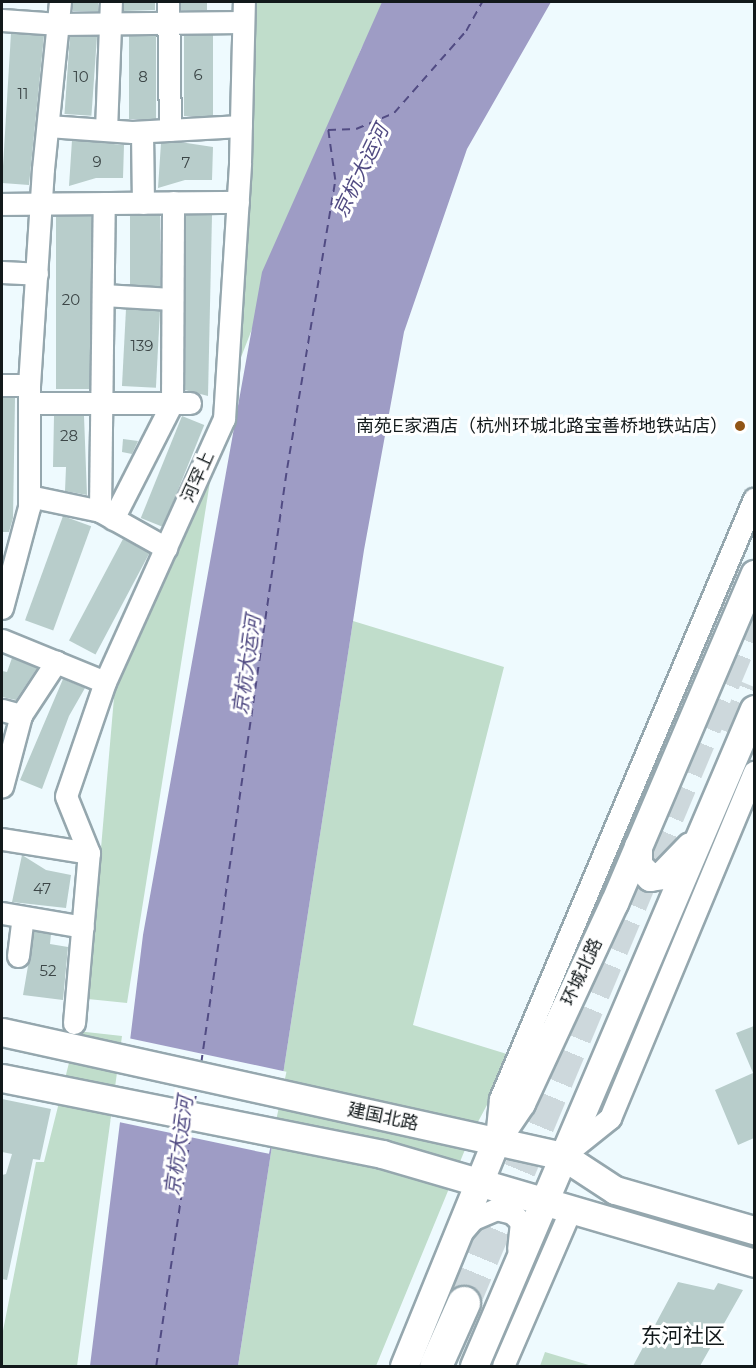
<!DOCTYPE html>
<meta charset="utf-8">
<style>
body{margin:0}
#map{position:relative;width:756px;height:1368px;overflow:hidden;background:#eefafe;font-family:Montserrat,"Noto Sans SC",sans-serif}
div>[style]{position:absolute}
.green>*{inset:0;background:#c0ddcb}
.water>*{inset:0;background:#9e9cc5}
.pier>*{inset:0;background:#eefafe;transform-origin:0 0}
.ferry>*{height:1.5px;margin-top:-0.75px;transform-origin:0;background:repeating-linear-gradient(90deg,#514b83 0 8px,transparent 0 14px)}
.building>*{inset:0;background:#b8cdcb;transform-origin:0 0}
.highway-tunnel>*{height:32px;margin-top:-16px;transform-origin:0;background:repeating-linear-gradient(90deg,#cdd8dc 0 32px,transparent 0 48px)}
.roads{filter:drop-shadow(2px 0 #95a7ae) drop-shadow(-2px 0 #95a7ae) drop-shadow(0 2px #95a7ae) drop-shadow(0 -2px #95a7ae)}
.minor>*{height:21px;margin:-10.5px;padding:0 10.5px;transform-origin:10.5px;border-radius:10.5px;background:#fff}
.major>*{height:27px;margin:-13.5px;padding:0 13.5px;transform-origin:13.5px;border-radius:13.5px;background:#fff}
.highway>*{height:32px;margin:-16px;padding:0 16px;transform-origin:16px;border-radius:16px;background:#fff}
.dots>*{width:16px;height:16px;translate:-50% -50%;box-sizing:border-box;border:3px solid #fff;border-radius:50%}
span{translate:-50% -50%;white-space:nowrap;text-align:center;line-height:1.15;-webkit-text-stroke:6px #fff;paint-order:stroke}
.number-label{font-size:15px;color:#3c4647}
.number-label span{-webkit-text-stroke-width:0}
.poi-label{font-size:18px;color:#12191b}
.right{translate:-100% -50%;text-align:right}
.street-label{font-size:18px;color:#12191b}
.water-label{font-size:20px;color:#514b83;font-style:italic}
.quarter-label{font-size:21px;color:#12191b}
.frame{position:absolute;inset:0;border:3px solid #12191b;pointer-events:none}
</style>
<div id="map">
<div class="green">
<div style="clip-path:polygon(250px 2px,387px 2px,361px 49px,231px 383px)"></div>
<div style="clip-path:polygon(212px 469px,127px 1003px,88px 999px,115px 686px)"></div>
<div style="clip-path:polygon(353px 621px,504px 667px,413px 1025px,513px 1056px,471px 1135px,376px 1366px,238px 1366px)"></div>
<div style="clip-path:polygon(77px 1031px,122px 1036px,77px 1366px,2px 1366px,2px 1336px,36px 1162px,44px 1162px)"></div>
<div style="clip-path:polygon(545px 1352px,592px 1366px,540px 1366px)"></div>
</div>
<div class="water">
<div style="clip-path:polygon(382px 2px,551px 2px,467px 149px,404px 332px,364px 550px,238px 1366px,90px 1366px,143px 935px,262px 272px)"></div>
</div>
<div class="pier">
<div style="left:128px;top:1038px;width:162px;height:84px;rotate:12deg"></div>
</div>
<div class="ferry">
<div style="left:201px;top:1063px;width:601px;rotate:-81.78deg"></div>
<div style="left:287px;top:468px;width:292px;rotate:-80.5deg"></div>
<div style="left:335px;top:180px;width:50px;rotate:-98deg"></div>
<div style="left:328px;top:130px;width:28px;rotate:-2deg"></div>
<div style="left:356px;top:129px;width:41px;rotate:-22.8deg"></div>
<div style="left:394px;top:113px;width:109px;rotate:-48.7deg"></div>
<div style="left:466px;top:31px;width:33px;rotate:-61deg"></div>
<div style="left:194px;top:1104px;width:16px;rotate:-79deg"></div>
<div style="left:156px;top:1366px;width:239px;rotate:-81.6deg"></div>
</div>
<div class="building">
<div style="left:73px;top:2px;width:25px;height:9px"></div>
<div style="clip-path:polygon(124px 2px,155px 2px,155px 10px,123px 11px)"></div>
<div style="left:181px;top:2px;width:26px;height:8px"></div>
<div style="clip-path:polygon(11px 33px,44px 36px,29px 185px,2px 183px)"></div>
<div style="left:184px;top:35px;width:29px;height:81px"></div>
<div style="left:97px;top:36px;width:80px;height:27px;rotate:94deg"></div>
<div style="left:129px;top:36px;width:27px;height:83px"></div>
<div style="clip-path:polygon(72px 140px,124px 145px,123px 178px,96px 178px,69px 186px)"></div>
<div style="clip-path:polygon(180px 142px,213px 147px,212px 180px,185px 180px,158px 188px,161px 143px)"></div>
<div style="left:160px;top:215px;width:71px;height:30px;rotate:90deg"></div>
<div style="clip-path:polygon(186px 215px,212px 215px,208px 396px,185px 390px)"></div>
<div style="left:56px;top:216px;width:35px;height:173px"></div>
<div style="left:126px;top:309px;width:34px;height:77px;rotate:3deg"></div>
<div style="clip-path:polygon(2px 398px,15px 398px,13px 518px,9px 532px,2px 532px)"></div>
<div style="clip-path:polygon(54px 416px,84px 416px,87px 495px,65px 491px,66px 467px,53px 467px)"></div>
<div style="left:182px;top:416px;width:24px;height:110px;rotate:22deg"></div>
<div style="clip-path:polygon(123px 439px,138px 441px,132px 454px,122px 452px)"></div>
<div style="left:63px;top:516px;width:30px;height:111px;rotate:20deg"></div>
<div style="left:123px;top:539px;width:30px;height:115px;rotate:28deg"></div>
<div style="clip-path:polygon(12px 658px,37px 668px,16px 700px,2px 697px,2px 671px,7px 672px)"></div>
<div style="clip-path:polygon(63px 679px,85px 688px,69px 716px,42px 789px,20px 780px)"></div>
<div style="clip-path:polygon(22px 855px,46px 870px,71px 875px,66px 908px,12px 902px)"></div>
<div style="clip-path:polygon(34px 931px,51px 934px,50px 944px,68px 947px,63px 1000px,23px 995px)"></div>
<div style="clip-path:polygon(754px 1026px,754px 1138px,738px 1145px,715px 1090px,753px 1073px,736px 1033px)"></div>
<div style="clip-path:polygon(2px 1099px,51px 1109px,40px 1160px,33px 1159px,7px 1280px,2px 1279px,2px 1175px,6px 1174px,12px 1154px,2px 1152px)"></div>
<div style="clip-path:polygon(678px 1282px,714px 1290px,718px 1283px,743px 1290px,700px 1366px,633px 1366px)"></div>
</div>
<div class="highway-tunnel">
<div style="left:734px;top:735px;width:52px;rotate:-67.4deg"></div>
<div style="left:464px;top:1303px;width:750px;rotate:-67.26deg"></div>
</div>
<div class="roads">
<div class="minor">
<div style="left:168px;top:2px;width:128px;rotate:89.1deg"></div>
<div style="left:2px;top:20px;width:57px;rotate:4deg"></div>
<div style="left:59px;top:24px;width:184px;rotate:-0.6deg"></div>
<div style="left:48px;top:126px;width:84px;rotate:4.1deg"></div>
<div style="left:132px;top:132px;width:109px;rotate:-3.2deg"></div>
<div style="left:106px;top:130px;width:128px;rotate:-87.8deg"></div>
<div style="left:142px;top:132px;width:71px;rotate:89.2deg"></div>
<div style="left:2px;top:204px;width:236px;rotate:-0.5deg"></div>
<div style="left:2px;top:272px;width:35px;rotate:3deg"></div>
<div style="left:103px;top:295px;width:69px;rotate:3.3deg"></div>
<div style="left:2px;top:385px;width:27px"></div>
<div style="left:30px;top:403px;width:160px"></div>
<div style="left:29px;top:496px;width:73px;rotate:11.9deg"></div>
<div style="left:100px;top:511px;width:76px;rotate:29.3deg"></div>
<div style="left:100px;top:511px;width:308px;rotate:-89.3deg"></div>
<div style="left:113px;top:519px;width:130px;rotate:-63deg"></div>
<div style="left:172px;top:403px;width:201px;rotate:-89.7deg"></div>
<div style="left:2px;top:608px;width:105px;rotate:-75deg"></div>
<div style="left:29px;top:507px;width:122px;rotate:-90deg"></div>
<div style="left:29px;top:385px;width:216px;rotate:-86.3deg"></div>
<div style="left:43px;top:169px;width:168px;rotate:-84.2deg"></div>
<div style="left:2px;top:640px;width:111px;rotate:22.2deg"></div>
<div style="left:2px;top:710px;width:20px;rotate:15deg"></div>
<div style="left:21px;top:715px;width:74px;rotate:104.8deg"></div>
<div style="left:21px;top:715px;width:64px;rotate:-56.6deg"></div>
<div style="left:2px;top:839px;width:88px;rotate:9.1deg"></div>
<div style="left:2px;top:913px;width:82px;rotate:9.8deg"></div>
<div style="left:18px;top:956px;width:39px;rotate:-83deg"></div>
<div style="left:74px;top:1023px;width:171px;rotate:-85deg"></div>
<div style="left:89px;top:853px;width:61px;rotate:-112deg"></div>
<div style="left:66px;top:796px;width:120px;rotate:-71.1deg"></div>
<div style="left:105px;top:682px;width:289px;rotate:-65.7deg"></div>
<div style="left:224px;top:419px;width:257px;rotate:-86.4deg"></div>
<div style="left:240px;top:162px;width:160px;rotate:-88.6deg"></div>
<div style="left:496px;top:1139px;width:40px;rotate:-84.3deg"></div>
<div style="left:500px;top:1099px;width:652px;rotate:-67.06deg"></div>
<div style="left:565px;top:1154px;width:58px;rotate:-38.7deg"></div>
<div style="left:610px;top:1118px;width:375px;rotate:-67.4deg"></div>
<div style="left:460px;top:1234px;width:20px;rotate:-49deg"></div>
<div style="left:473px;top:1219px;width:25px;rotate:-23deg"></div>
<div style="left:496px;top:1209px;width:16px;rotate:14deg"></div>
<div style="left:512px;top:1213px;width:13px;rotate:45deg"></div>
<div style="left:521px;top:1222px;width:27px;rotate:96deg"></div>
<div style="left:503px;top:1366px;width:171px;rotate:-66.6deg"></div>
</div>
<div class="major">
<div style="left:638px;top:846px;width:19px;rotate:90deg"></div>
<div style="left:638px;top:865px;width:17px;rotate:45deg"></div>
<div style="left:650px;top:877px;width:12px;rotate:-9deg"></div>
<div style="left:662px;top:875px;width:40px;rotate:-46deg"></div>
<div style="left:2px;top:1032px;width:575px;rotate:12.46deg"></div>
<div style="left:563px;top:1156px;width:62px;rotate:33.2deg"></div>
<div style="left:615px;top:1190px;width:145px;rotate:16.1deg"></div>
<div style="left:2px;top:1078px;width:388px;rotate:11.3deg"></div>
<div style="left:382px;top:1154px;width:388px;rotate:16.3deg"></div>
<div style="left:404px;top:1366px;width:244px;rotate:-67.8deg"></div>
<div style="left:496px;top:1140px;width:45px;rotate:-56deg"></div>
<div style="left:521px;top:1103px;width:221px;rotate:-65.1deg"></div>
<div style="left:614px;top:903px;width:358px;rotate:-66.9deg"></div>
<div style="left:474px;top:1366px;width:714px;rotate:-66.92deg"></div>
</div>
<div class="highway">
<div style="left:436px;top:1366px;width:69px;rotate:-66deg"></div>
</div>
</div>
<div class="dots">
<div style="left:740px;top:426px;background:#915516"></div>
</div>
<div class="number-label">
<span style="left:198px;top:75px">6</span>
<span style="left:81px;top:77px">10</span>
<span style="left:143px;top:77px">8</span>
<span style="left:23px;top:94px">11</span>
<span style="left:97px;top:162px">9</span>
<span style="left:186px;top:163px">7</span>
<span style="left:71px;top:300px">20</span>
<span style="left:142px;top:346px">139</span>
<span style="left:69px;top:436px">28</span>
<span style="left:42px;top:889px">47</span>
<span style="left:48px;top:971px">52</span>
</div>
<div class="poi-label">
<span class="right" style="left:728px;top:426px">南苑E家酒店（杭州环城北路宝善桥地铁站店）</span>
</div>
<div class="street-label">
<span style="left:198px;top:477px;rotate:-66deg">河罕上</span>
<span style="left:582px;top:972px;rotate:-65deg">环城北路</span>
<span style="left:383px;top:1117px;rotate:12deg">建国北路</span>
</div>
<div class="water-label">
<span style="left:361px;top:171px;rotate:-64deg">京杭大运河</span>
<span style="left:247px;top:665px;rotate:-82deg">京杭大运河</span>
<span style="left:179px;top:1146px;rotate:-82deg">京杭大运河</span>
</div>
<div class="quarter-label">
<span style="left:683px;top:1336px">东河社区</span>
</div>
<div class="frame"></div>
</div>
